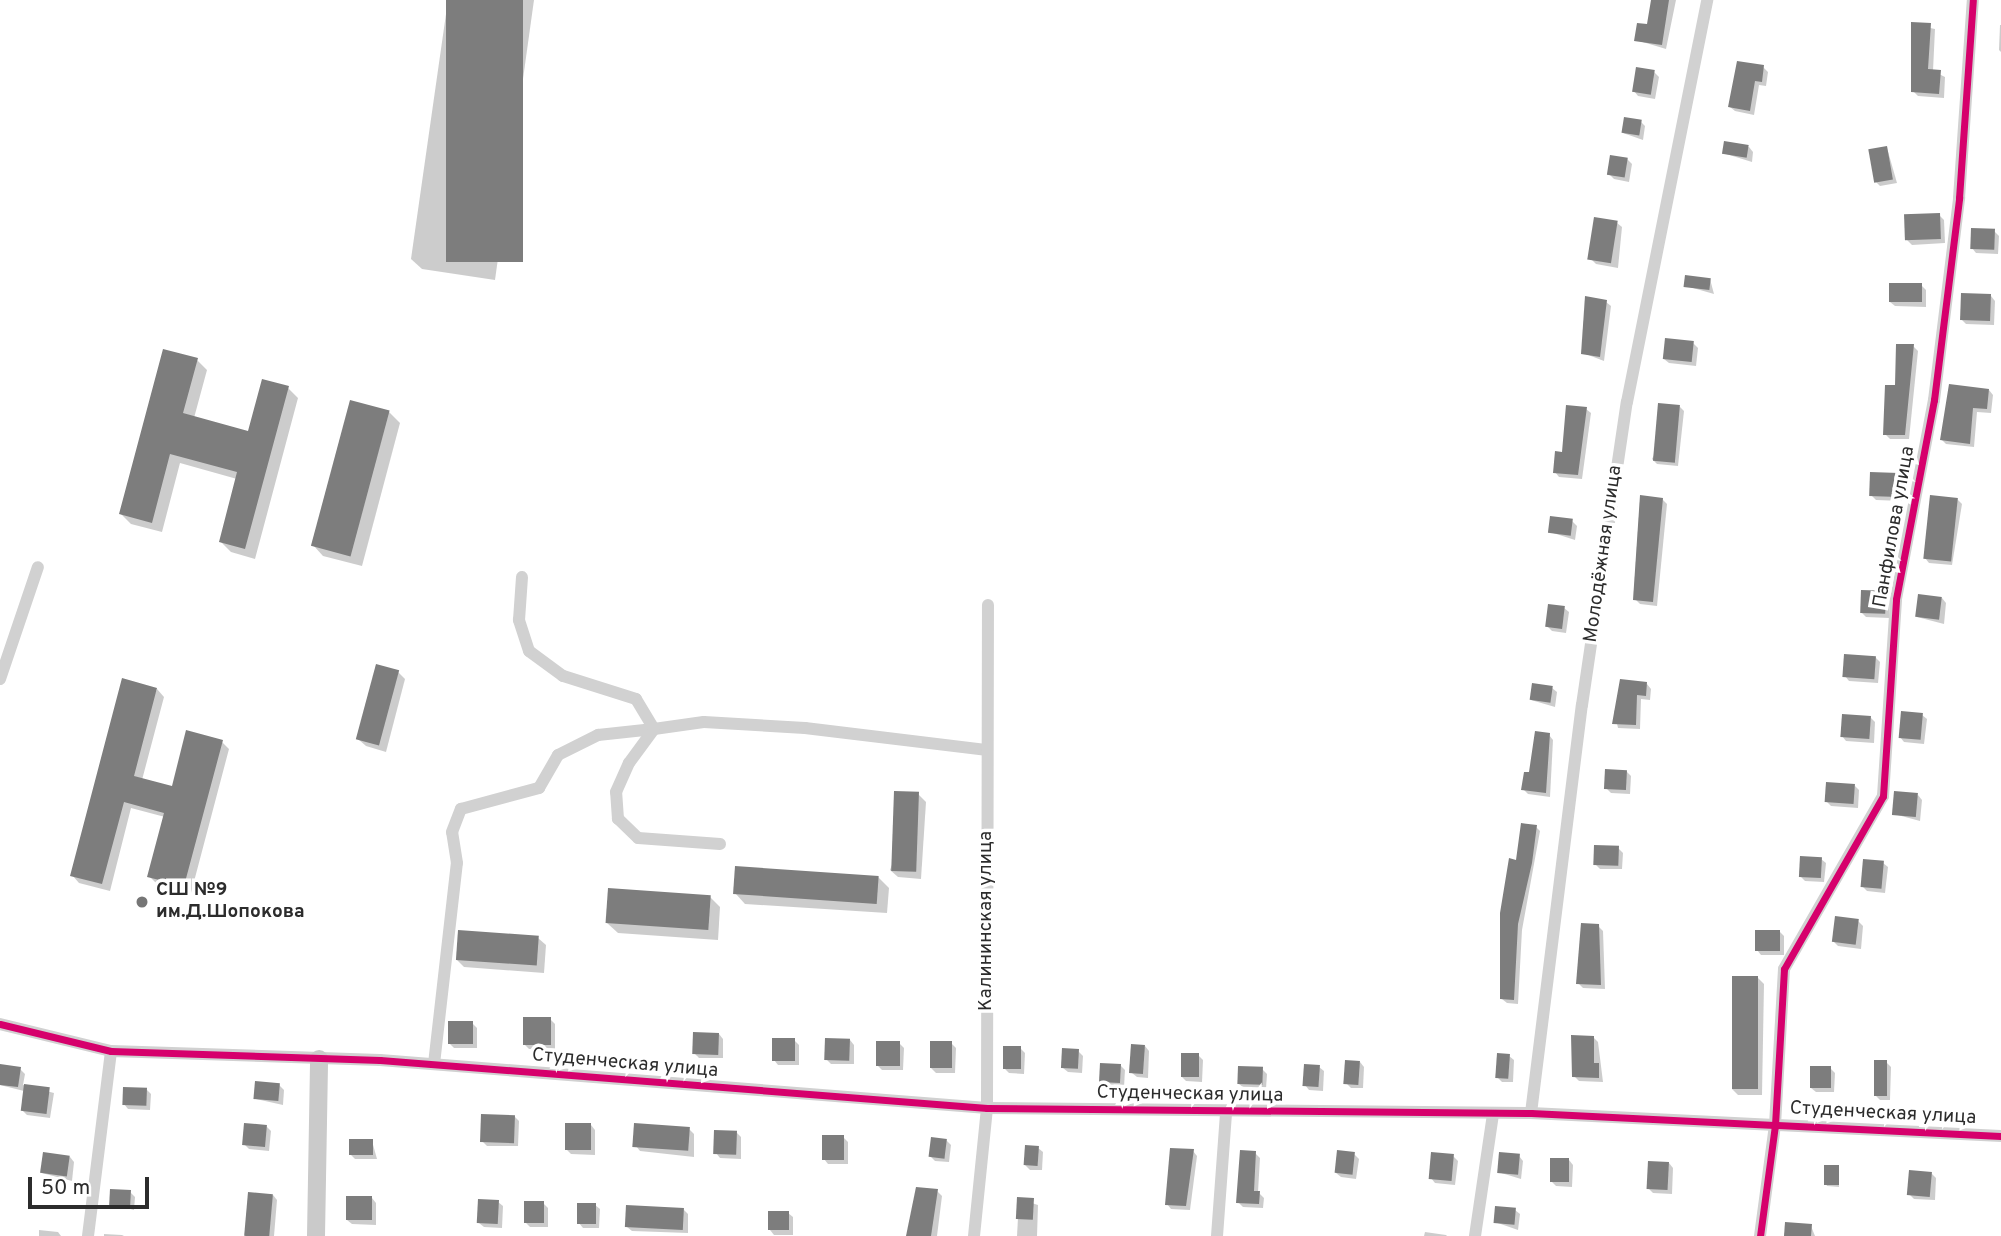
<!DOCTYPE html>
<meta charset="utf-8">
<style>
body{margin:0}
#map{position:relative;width:2001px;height:1236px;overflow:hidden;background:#fff;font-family:Overpass,sans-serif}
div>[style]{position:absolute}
.shadow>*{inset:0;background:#0003}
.building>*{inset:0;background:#7d7d7d;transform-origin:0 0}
.street>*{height:12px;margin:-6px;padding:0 6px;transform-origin:6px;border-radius:6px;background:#d1d1d1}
.secondary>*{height:18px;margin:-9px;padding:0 9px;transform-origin:9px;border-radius:9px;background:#cacaca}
.cycleway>*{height:7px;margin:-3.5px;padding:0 3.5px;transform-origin:3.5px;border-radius:3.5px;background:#d6006c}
.dots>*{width:19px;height:19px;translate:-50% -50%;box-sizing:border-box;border:4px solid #fff;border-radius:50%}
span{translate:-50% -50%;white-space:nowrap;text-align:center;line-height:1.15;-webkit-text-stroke:7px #fff;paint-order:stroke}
.street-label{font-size:19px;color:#2c2c2c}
.poi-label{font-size:19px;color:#2c2c2c;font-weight:700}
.left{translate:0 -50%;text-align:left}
.scale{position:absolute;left:28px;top:1177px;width:121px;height:32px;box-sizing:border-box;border:4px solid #2c2c2c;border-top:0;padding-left:9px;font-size:21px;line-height:24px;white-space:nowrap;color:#2c2c2c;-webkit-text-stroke:5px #fff;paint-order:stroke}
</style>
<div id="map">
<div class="shadow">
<div style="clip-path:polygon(448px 0,534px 0,495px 280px,422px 269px,411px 259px)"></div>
<div style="clip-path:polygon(1653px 0,1676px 0,1666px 49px,1636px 40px,1648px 26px)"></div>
<div style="clip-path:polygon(1912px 24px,1935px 29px,1933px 71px,1945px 77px,1944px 98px,1918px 96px,1913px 91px)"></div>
<div style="clip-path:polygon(2000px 25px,2001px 25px,2001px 52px,1999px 50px)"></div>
<div style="clip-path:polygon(1763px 67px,1768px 72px,1766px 86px,1759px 85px,1754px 115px,1735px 111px,1730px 107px)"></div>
<div style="clip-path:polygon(1654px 72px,1659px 77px,1655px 99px,1638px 96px,1634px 91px)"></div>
<div style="clip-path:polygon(1641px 122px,1645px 126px,1643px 140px,1623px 133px)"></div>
<div style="clip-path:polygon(1749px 147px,1753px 152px,1752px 162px,1723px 153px)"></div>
<div style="clip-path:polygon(1887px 148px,1897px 183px,1880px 186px,1876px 182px)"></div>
<div style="clip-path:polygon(1627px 159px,1632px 164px,1629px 182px,1614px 179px,1609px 174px)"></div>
<div style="clip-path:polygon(1939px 215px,1944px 220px,1945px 243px,1912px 245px,1907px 240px)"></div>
<div style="clip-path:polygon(1617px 223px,1622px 227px,1618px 268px,1596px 264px,1591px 259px)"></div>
<div style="clip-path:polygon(1994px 231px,1999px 236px,1998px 254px,1976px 253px,1972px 248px)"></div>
<div style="clip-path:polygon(1710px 279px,1714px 294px,1686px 286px)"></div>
<div style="clip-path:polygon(1921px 285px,1926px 290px,1926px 307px,1895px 306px,1890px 302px)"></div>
<div style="clip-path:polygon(1991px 296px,1995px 301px,1994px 325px,1966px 324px,1961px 319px)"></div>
<div style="clip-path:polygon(1606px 302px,1611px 306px,1604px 361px,1583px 353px)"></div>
<div style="clip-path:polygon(1693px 343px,1698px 348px,1696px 366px,1669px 363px,1664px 359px)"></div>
<div style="clip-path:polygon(1913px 346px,1918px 351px,1909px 439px,1890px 439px,1885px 434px,1896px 387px)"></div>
<div style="clip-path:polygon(197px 360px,207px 370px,194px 418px,250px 433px,288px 388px,298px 398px,255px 559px,231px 552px,221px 542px,237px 479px,180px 463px,162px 532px,131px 524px,120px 513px)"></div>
<div style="clip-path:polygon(1989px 390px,1993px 395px,1991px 413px,1977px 412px,1974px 447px,1946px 444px,1942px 440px)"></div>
<div style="clip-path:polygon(1679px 406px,1684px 411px,1678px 466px,1657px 464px,1652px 459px)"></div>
<div style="clip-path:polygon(1586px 409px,1591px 413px,1582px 479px,1559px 477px,1555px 472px)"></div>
<div style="clip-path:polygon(389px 412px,400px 423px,362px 566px,323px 556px,313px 545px)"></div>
<div style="clip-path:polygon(1898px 475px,1903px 480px,1902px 501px,1876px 500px,1871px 495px)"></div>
<div style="clip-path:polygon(1662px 499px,1667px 504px,1657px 606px,1640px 604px,1635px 599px)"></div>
<div style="clip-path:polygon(1957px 499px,1962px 504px,1952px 565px,1929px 563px,1925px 558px)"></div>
<div style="clip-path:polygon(1572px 521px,1577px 526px,1575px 540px,1550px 532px)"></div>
<div style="clip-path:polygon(1886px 593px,1890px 598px,1889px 618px,1866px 617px,1861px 612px)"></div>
<div style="clip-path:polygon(1942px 598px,1946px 603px,1944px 624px,1917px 617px)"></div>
<div style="clip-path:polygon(1564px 608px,1569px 612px,1566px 633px,1552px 631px,1547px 626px)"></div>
<div style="clip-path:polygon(1875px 657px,1880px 662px,1878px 683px,1849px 681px,1845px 676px)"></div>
<div style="clip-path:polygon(398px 672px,405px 679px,386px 752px,366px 746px,358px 739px)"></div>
<div style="clip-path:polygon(1647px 684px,1651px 689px,1650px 700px,1641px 699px,1640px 729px,1618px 728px,1614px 711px)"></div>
<div style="clip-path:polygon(1552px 688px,1557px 692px,1555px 707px,1531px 700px)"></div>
<div style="clip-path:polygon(157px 689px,164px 697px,142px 780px,173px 788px,222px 742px,229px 749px,191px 893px,157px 884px,149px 876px,165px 817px,131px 808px,110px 891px,79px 883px,72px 875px)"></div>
<div style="clip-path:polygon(1922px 715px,1927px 719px,1924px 744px,1904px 742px,1900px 737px)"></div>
<div style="clip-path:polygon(1870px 717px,1875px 722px,1874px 743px,1846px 741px,1842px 736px)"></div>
<div style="clip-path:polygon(1549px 735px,1553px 740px,1550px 797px,1528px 794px,1523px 789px)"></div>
<div style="clip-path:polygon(1626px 771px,1631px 776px,1630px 794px,1611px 793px,1606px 788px)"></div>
<div style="clip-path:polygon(1855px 786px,1859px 790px,1858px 808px,1831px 806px,1826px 801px)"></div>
<div style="clip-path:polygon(918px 794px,926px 802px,921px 879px,898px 877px,890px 870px)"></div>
<div style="clip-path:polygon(1918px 795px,1922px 800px,1920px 821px,1894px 814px)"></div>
<div style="clip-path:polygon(1536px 827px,1540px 831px,1522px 930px,1518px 1004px,1507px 1003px,1502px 999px,1518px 862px)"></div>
<div style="clip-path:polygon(1618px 848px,1623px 853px,1622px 869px,1600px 869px,1595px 864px)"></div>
<div style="clip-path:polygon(1821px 859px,1826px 863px,1824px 882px,1805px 881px,1800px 876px)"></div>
<div style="clip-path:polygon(1883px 863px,1888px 867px,1885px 893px,1867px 891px,1862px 886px)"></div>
<div style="clip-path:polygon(878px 877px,889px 888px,887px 913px,745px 904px,735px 893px)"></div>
<div style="clip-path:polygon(710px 897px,720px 907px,718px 940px,618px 933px,607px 923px)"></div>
<div style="clip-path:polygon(1858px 921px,1863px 926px,1861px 949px,1838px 946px,1834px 942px)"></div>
<div style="clip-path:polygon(1598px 926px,1603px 931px,1605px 989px,1583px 988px,1578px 983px)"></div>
<div style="clip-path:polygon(1779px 931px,1784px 936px,1784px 955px,1761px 955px,1757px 950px)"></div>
<div style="clip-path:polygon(538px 938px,546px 945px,544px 973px,464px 967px,457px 960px)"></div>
<div style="clip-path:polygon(1758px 978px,1764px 984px,1762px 1095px,1738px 1095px,1732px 1089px)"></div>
<div style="clip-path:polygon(550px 1019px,555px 1024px,555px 1049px,529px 1049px,524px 1044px)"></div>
<div style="clip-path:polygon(472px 1023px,477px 1028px,477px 1048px,454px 1048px,449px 1043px)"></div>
<div style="clip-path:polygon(719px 1034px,723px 1039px,723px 1058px,699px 1058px,694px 1053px)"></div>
<div style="clip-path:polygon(1593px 1037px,1598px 1042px,1603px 1082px,1579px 1081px,1574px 1076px)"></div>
<div style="clip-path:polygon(794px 1040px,799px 1045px,799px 1065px,778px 1065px,774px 1060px)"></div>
<div style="clip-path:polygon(850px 1040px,854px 1045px,854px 1064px,831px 1064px,826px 1059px)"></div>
<div style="clip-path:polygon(899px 1043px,904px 1048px,903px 1070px,882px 1070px,877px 1065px)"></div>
<div style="clip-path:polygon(951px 1043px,956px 1048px,955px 1073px,936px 1073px,931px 1068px)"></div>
<div style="clip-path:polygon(1145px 1046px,1149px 1051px,1148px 1078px,1137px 1077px,1132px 1073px)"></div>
<div style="clip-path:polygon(1020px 1048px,1025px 1053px,1024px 1074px,1009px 1073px,1004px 1068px)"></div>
<div style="clip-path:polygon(1078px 1051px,1083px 1056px,1082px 1073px,1068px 1072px,1063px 1068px)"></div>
<div style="clip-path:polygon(1198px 1055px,1203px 1060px,1202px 1082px,1186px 1081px,1181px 1076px)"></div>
<div style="clip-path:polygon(1509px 1056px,1514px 1060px,1513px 1082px,1502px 1082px,1497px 1077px)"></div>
<div style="clip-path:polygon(1360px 1062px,1364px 1067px,1363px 1088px,1351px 1088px,1346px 1083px)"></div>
<div style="clip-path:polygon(1886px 1062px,1891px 1067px,1890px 1100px,1880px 1100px,1875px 1095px)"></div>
<div style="clip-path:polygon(1120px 1065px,1125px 1070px,1124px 1087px,1105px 1086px,1101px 1081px)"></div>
<div style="clip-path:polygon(1319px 1067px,1324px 1071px,1323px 1091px,1309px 1090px,1305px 1085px)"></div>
<div style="clip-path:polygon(1830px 1068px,1835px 1073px,1834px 1092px,1816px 1092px,1811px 1088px)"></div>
<div style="clip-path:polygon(20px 1069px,25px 1074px,23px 1085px,54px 1093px,50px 1118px,27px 1115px,22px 1110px,24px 1091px,0 1085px,0 1072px)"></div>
<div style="clip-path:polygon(1262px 1069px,1267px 1074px,1266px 1089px,1244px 1088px,1239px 1084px)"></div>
<div style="clip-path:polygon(279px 1085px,284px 1090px,283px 1105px,256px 1099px)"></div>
<div style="clip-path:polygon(146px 1089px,151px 1094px,150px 1110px,128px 1109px,124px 1104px)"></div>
<div style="clip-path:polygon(514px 1116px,519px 1121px,518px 1146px,487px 1146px,482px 1141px)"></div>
<div style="clip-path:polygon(591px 1125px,595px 1130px,595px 1155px,571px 1154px,566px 1149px)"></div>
<div style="clip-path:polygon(266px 1126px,271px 1131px,269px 1151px,249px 1149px,244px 1144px)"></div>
<div style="clip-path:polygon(689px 1129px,694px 1134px,694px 1157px,640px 1151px,636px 1146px)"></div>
<div style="clip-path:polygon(736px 1132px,741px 1137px,741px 1159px,720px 1158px,716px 1153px)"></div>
<div style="clip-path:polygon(843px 1137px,848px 1142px,848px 1164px,828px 1164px,824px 1159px)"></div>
<div style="clip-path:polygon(946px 1140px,951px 1145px,949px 1162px,935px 1161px,930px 1156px)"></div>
<div style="clip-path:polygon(372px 1141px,377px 1159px,355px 1159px,350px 1154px)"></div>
<div style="clip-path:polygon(1038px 1148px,1043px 1152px,1042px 1170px,1030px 1170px,1025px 1165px)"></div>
<div style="clip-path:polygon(1193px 1151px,1197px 1156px,1190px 1210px,1171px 1209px,1167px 1204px)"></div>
<div style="clip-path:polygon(1255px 1153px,1260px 1158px,1258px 1192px,1264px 1198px,1263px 1208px,1243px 1207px,1238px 1202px)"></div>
<div style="clip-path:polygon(1354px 1154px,1359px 1159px,1356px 1179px,1341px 1177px,1336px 1173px)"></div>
<div style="clip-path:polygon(1453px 1156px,1458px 1161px,1455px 1185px,1435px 1183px,1431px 1178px)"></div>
<div style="clip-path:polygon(1519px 1156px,1523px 1161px,1521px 1179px,1498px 1172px)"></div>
<div style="clip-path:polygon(70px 1157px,74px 1162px,72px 1181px,42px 1173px)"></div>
<div style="clip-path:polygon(1569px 1160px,1573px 1165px,1572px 1187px,1556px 1186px,1551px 1181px)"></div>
<div style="clip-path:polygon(1669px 1163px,1673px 1168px,1672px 1194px,1653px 1193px,1648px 1188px)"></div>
<div style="clip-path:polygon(1838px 1167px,1839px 1187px,1827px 1186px,1826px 1184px)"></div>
<div style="clip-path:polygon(1931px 1173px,1936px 1178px,1935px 1200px,1914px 1199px,1909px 1194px)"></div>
<div style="clip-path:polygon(937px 1191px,942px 1196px,937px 1236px,908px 1236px)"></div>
<div style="clip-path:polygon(130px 1192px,135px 1197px,134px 1210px,111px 1204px)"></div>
<div style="clip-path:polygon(273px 1195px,277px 1200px,274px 1236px,245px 1236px)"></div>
<div style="clip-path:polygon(372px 1198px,376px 1203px,376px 1225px,352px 1224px,347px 1220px)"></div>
<div style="clip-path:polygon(1019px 1199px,1038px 1205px,1037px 1236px,1017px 1236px)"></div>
<div style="clip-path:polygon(498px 1202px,503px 1206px,502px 1228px,484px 1227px,479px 1223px)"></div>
<div style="clip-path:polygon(543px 1203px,548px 1208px,548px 1227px,530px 1227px,525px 1222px)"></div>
<div style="clip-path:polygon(595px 1205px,600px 1209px,599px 1228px,583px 1228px,579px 1223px)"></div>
<div style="clip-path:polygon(683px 1209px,688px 1214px,688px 1233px,632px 1231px,627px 1227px)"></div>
<div style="clip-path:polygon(1515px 1210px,1520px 1214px,1518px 1230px,1495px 1222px)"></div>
<div style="clip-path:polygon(788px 1213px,793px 1217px,793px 1235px,774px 1235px,770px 1230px)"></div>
<div style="clip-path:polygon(1811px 1226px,1815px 1236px,1786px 1236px)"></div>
<div style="clip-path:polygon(39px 1230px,58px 1232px,61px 1236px,39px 1236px)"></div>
<div style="clip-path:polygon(1425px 1232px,1446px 1235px,1447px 1236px,1424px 1236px)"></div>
<div style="clip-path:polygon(104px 1234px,122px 1235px,124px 1236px,104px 1236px)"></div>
</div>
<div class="building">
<div style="left:446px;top:0;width:77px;height:262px"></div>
<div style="clip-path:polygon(1651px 0,1669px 0,1662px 45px,1634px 41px,1637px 23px,1647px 24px)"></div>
<div style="clip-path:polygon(1911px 22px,1931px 23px,1928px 69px,1941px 70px,1939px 94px,1911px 92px)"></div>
<div style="clip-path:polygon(1737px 61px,1764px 65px,1762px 82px,1755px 81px,1750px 111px,1728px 107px)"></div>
<div style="left:1636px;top:67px;width:19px;height:25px;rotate:9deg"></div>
<div style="left:1624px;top:117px;width:18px;height:16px;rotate:9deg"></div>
<div style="left:1724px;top:141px;width:25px;height:13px;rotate:9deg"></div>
<div style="left:1887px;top:146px;width:34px;height:19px;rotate:80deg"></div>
<div style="left:1610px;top:155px;width:18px;height:20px;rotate:9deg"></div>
<div style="left:1940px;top:213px;width:26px;height:36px;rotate:88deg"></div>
<div style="left:1594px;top:217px;width:24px;height:43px;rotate:9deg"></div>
<div style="left:1971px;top:228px;width:24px;height:21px;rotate:2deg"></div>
<div style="left:1685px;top:275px;width:26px;height:12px;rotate:7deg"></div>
<div style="left:1889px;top:283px;width:33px;height:19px"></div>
<div style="left:1961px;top:293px;width:30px;height:27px;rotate:2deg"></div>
<div style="clip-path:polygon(1585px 296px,1607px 300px,1600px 357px,1581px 354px)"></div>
<div style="left:1665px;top:338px;width:29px;height:21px;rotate:6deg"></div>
<div style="clip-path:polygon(1896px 344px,1914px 344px,1905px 435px,1883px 435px,1885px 385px,1895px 385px)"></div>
<div style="clip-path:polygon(163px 349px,198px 358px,183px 413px,248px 431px,262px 379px,289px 386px,245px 549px,219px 542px,237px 472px,170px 454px,152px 523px,119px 514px)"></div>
<div style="clip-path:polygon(1949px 384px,1989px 389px,1987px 409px,1973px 408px,1970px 444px,1940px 440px)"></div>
<div style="left:350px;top:400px;width:41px;height:151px;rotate:15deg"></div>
<div style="left:1658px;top:403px;width:22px;height:58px;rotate:5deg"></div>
<div style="clip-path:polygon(1566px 405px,1587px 407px,1578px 475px,1553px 473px,1555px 451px,1562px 452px)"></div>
<div style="left:1870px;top:472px;width:29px;height:24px;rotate:2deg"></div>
<div style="clip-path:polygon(1640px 495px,1663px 498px,1653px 602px,1633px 600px)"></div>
<div style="left:1930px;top:495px;width:28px;height:64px;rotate:6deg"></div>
<div style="left:1550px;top:516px;width:23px;height:17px;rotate:7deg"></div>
<div style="left:1861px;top:590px;width:25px;height:23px;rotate:2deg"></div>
<div style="left:1918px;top:594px;width:24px;height:23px;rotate:7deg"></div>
<div style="left:1548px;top:604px;width:17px;height:23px;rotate:7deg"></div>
<div style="left:1844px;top:654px;width:32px;height:23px;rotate:4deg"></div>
<div style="left:376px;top:664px;width:24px;height:78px;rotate:15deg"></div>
<div style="clip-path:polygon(122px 678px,157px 688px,134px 776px,172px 786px,186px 730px,223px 740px,184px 886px,147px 877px,164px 813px,124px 802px,102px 884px,70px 876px)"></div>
<div style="clip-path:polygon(1620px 679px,1647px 682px,1646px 696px,1637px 695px,1636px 725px,1612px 724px)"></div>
<div style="left:1532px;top:683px;width:21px;height:17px;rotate:8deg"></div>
<div style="left:1901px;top:711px;width:22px;height:27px;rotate:5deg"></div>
<div style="left:1842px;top:714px;width:29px;height:23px;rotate:4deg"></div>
<div style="clip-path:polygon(1535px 731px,1550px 733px,1546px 793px,1521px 790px,1524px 772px,1529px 772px)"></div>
<div style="left:1605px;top:769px;width:22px;height:20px;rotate:3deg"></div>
<div style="left:1826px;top:782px;width:29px;height:20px;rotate:4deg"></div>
<div style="left:894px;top:791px;width:25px;height:80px;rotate:2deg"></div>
<div style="left:1894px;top:791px;width:24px;height:24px;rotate:5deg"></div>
<div style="clip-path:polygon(1521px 823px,1537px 825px,1532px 863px,1518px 924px,1514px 1000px,1500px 999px,1500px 913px,1509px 858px,1516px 860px)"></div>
<div style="left:1594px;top:845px;width:25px;height:20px;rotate:2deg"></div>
<div style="left:1800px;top:856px;width:22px;height:21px;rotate:3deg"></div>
<div style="left:1863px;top:859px;width:21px;height:28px;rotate:5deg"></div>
<div style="left:735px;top:866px;width:144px;height:28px;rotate:4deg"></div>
<div style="left:608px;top:888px;width:103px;height:35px;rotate:4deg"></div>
<div style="left:1835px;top:916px;width:24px;height:26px;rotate:7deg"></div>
<div style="clip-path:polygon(1581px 923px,1599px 924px,1601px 985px,1576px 984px)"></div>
<div style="left:458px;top:930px;width:81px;height:30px;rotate:4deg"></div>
<div style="left:1755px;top:930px;width:25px;height:21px"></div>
<div style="left:1732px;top:976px;width:26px;height:113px"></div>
<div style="left:523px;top:1017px;width:28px;height:28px"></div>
<div style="left:448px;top:1021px;width:25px;height:23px"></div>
<div style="left:693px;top:1032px;width:26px;height:22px;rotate:2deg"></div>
<div style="clip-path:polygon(1571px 1035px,1594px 1036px,1594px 1063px,1599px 1063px,1599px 1078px,1572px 1077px)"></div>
<div style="left:772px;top:1038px;width:23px;height:23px"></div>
<div style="left:825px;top:1038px;width:25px;height:22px;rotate:2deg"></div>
<div style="left:876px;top:1041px;width:24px;height:25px"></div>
<div style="left:930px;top:1041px;width:22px;height:27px"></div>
<div style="left:1131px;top:1044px;width:14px;height:29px;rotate:4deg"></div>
<div style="left:1003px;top:1046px;width:18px;height:23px"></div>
<div style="left:1062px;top:1048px;width:17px;height:20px;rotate:3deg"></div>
<div style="left:1181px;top:1053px;width:18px;height:24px"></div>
<div style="left:1497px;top:1053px;width:13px;height:25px;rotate:4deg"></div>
<div style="left:1345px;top:1060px;width:15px;height:24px;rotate:4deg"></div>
<div style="left:1874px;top:1060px;width:13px;height:36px"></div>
<div style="left:1100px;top:1063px;width:21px;height:19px;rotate:3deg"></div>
<div style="clip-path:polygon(0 1064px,21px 1067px,18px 1087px,0 1085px)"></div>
<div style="left:1304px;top:1064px;width:16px;height:22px;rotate:4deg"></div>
<div style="left:1238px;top:1066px;width:25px;height:18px;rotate:2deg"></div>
<div style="left:1810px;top:1066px;width:21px;height:22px"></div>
<div style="left:255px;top:1081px;width:25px;height:18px;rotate:5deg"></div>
<div style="left:24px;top:1084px;width:26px;height:27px;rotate:7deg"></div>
<div style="left:123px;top:1087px;width:24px;height:18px;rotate:2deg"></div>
<div style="left:481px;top:1114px;width:34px;height:28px;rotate:2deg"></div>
<div style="left:244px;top:1123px;width:23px;height:22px;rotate:5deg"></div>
<div style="left:565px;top:1123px;width:26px;height:27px"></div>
<div style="left:634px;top:1123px;width:56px;height:24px;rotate:4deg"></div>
<div style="left:714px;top:1130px;width:23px;height:24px;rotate:2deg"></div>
<div style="left:822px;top:1135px;width:22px;height:25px"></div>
<div style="left:931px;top:1137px;width:16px;height:20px;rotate:7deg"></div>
<div style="left:349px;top:1139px;width:24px;height:16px"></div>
<div style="left:1025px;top:1145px;width:14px;height:20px;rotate:4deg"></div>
<div style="clip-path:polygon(1170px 1148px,1194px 1149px,1186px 1206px,1165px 1205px)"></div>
<div style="clip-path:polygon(1240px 1150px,1256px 1151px,1254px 1191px,1260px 1191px,1259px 1204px,1236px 1203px)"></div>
<div style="left:1337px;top:1150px;width:18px;height:23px;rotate:6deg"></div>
<div style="left:43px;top:1152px;width:27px;height:21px;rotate:8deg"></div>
<div style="left:1431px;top:1152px;width:23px;height:27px;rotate:5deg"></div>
<div style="left:1499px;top:1152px;width:21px;height:21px;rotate:5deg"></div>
<div style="left:1550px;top:1158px;width:19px;height:24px"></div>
<div style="left:1648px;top:1161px;width:21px;height:28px;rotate:3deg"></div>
<div style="left:1824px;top:1165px;width:15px;height:20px"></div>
<div style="left:1909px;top:1170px;width:23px;height:25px;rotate:5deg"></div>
<div style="clip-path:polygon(916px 1187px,938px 1189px,931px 1236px,906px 1236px)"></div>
<div style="left:110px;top:1189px;width:21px;height:16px;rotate:3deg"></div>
<div style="left:248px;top:1192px;width:25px;height:44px;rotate:5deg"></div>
<div style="left:346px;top:1196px;width:26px;height:24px"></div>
<div style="left:1017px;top:1197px;width:17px;height:22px;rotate:3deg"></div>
<div style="left:478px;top:1199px;width:21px;height:24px;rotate:3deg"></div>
<div style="left:524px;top:1201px;width:20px;height:22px"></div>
<div style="left:577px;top:1203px;width:19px;height:21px"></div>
<div style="left:626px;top:1205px;width:58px;height:22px;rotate:3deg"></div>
<div style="left:1495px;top:1206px;width:21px;height:17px;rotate:5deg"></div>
<div style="left:768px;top:1211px;width:21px;height:19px"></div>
<div style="clip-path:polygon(1785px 1222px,1812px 1224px,1811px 1236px,1784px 1236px)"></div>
</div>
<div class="street">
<div style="left:0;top:679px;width:118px;rotate:-71.3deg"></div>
<div style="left:720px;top:844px;width:82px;rotate:-175.8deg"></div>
<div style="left:638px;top:838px;width:28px;rotate:-136deg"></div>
<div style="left:618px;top:819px;width:27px;rotate:-94deg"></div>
<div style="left:616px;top:792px;width:32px;rotate:-66deg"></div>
<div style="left:629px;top:763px;width:42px;rotate:-53.7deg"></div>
<div style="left:654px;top:729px;width:50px;rotate:-8deg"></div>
<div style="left:704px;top:722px;width:101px;rotate:3.4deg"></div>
<div style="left:805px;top:728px;width:182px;rotate:6.9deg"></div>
<div style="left:0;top:1024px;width:114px;rotate:13.7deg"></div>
<div style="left:111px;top:1051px;width:269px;rotate:1.9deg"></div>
<div style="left:380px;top:1060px;width:609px;rotate:4.52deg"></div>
<div style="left:987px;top:1108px;width:544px;rotate:0.53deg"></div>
<div style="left:1531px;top:1113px;width:471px;rotate:2.8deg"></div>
<div style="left:434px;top:1064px;width:202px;rotate:-83.5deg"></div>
<div style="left:457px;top:863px;width:31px;rotate:-99deg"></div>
<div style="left:452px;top:832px;width:25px;rotate:-69deg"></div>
<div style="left:461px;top:809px;width:81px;rotate:-15.1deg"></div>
<div style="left:539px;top:788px;width:38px;rotate:-60deg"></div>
<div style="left:558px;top:755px;width:45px;rotate:-26.6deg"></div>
<div style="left:598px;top:735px;width:56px;rotate:-6.1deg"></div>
<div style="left:654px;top:729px;width:35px;rotate:-121deg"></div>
<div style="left:636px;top:699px;width:77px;rotate:-162.5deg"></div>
<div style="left:563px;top:676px;width:42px;rotate:-143.7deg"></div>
<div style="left:529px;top:651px;width:33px;rotate:-108deg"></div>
<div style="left:519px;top:620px;width:43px;rotate:-86deg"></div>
<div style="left:1531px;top:1113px;width:411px;rotate:-82.9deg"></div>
<div style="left:1582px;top:705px;width:306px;rotate:-81.6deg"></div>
<div style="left:1627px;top:402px;width:410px;rotate:-78.7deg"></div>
<div style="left:88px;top:1236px;width:186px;rotate:-82.9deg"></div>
<div style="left:974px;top:1236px;width:129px;rotate:-84.2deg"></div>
<div style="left:987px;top:1108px;width:503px;rotate:-89.89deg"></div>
<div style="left:1217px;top:1236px;width:124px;rotate:-85.8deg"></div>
<div style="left:1475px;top:1236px;width:123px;rotate:-81.6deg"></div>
<div style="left:1760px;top:1236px;width:112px;rotate:-82.3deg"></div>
<div style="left:1775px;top:1125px;width:156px;rotate:-86.7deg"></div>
<div style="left:1784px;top:969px;width:199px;rotate:-60.2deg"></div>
<div style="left:1883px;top:796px;width:197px;rotate:-86.2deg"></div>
<div style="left:1896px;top:599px;width:203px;rotate:-79.2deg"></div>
<div style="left:1934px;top:400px;width:204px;rotate:-82.9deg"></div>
<div style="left:1959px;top:198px;width:198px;rotate:-86deg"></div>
</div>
<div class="secondary">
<div style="left:316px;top:1236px;width:177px;rotate:-89deg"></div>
</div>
<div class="cycleway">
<div style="left:0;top:1024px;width:114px;rotate:13.7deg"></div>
<div style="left:111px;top:1051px;width:269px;rotate:1.9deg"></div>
<div style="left:380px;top:1060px;width:609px;rotate:4.52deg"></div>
<div style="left:987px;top:1108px;width:544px;rotate:0.53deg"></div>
<div style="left:1531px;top:1113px;width:471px;rotate:2.8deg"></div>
<div style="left:1760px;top:1236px;width:112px;rotate:-82.3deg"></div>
<div style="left:1775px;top:1125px;width:156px;rotate:-86.7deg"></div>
<div style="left:1784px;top:969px;width:199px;rotate:-60.2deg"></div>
<div style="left:1883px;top:796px;width:197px;rotate:-86.2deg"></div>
<div style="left:1896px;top:599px;width:203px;rotate:-79.2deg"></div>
<div style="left:1934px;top:400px;width:204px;rotate:-82.9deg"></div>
<div style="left:1959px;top:198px;width:198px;rotate:-86deg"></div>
</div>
<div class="dots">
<div style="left:142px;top:902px;background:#767676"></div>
</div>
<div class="street-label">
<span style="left:1895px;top:527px;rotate:-80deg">Панфилова улица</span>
<span style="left:1604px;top:554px;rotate:-82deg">Молодёжная улица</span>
<span style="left:987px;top:921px;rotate:-90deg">Калининская улица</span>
<span style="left:625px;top:1064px;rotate:5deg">Студенческая улица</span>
<span style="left:1190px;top:1095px;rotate:1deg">Студенческая улица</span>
<span style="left:1883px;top:1114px;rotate:3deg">Студенческая улица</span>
</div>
<div class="poi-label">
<span class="left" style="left:156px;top:902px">СШ №9<br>им.Д.Шопокова</span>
</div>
<div class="scale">50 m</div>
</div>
